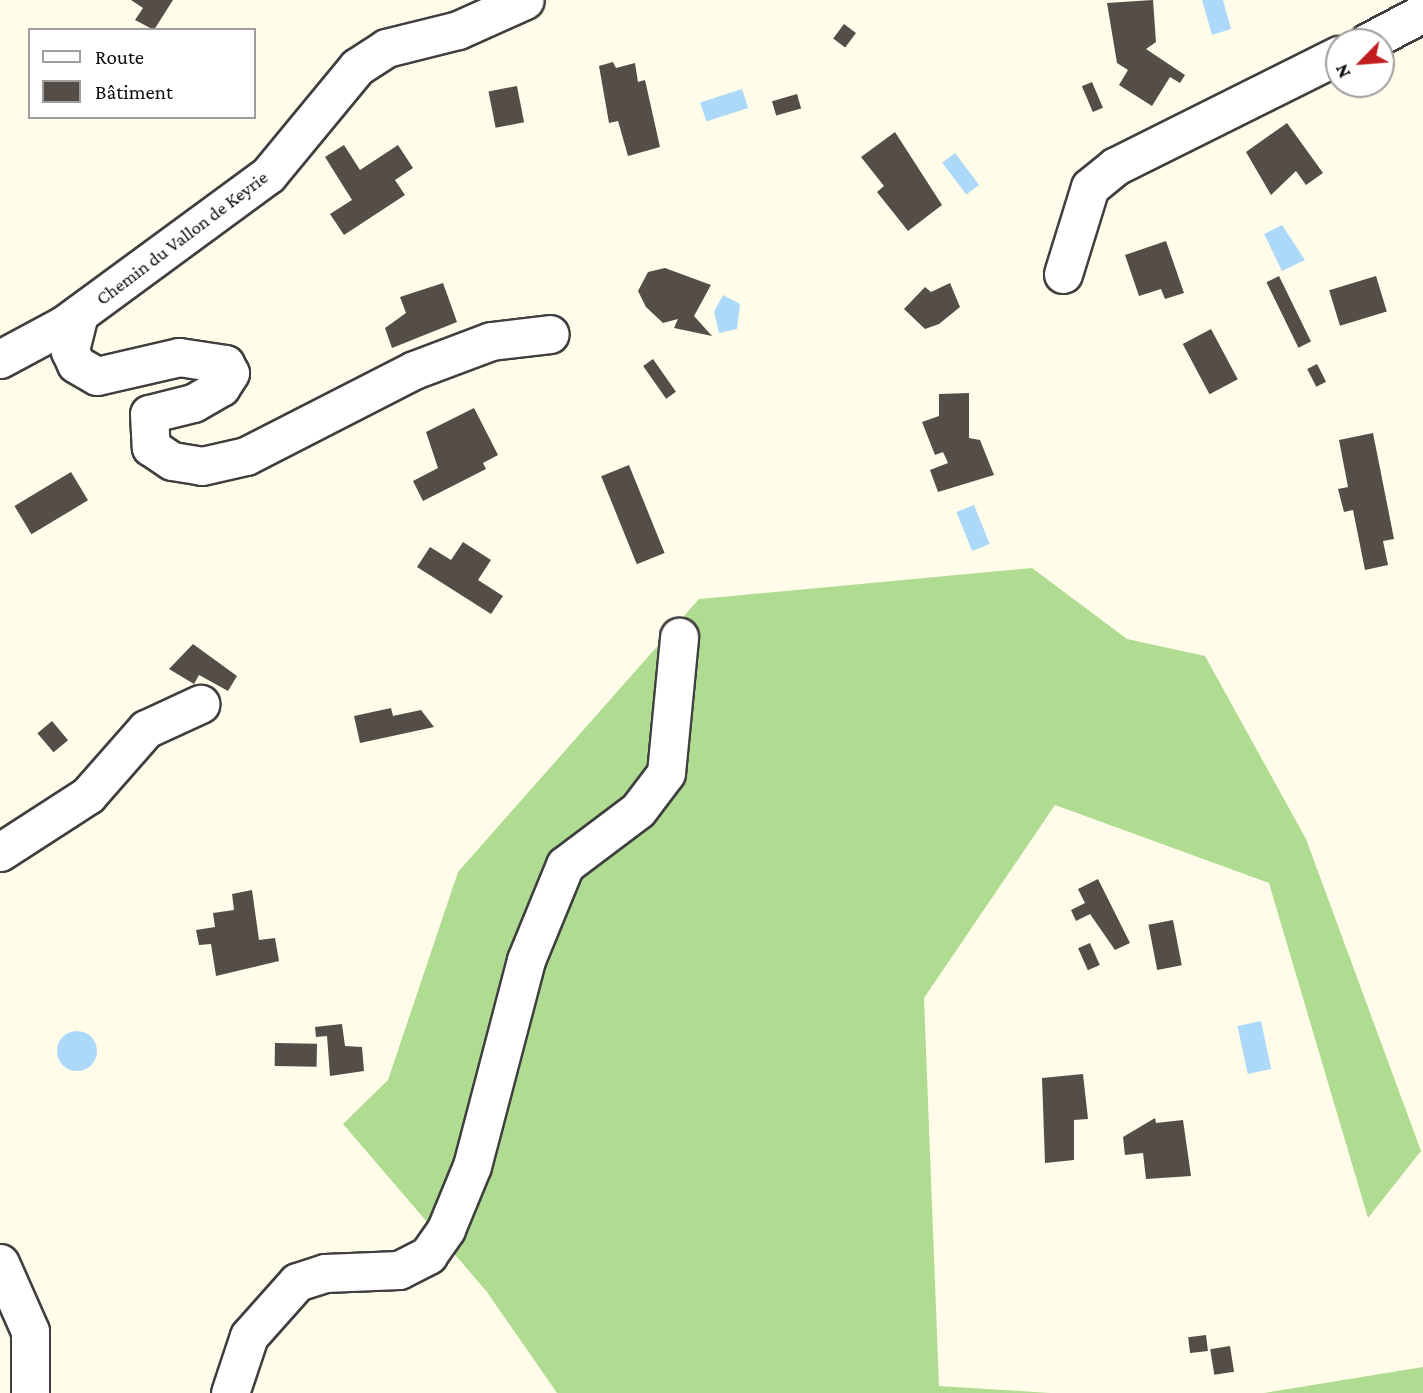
<!DOCTYPE html>
<meta charset="utf-8">
<style>
body{margin:0}
#map{position:relative;width:1423px;height:1393px;overflow:hidden;background:#fffcea;font-family:"Crimson Pro",serif}
div>[style]{position:absolute}
.forest>*{inset:0;background:#afdc91}
.water>*{inset:0;background:#acd9f9;transform-origin:0 0}
.round{border-radius:50%}
.building>*{inset:0;background:#554d48;transform-origin:0 0}
.roads{filter:drop-shadow(2px 0 #3f3f3f) drop-shadow(-2px 0 #3f3f3f) drop-shadow(0 2px #3f3f3f) drop-shadow(0 -2px #3f3f3f)}
.minor>*{height:37px;margin:-18.5px;padding:0 18.5px;transform-origin:18.5px;border-radius:18.5px;background:#fff}
span{translate:-50% -50%;white-space:nowrap;text-align:center;line-height:1.15;-webkit-text-stroke:7px #fff;paint-order:stroke}
.street-label{font-size:19px;color:#0c0c0c}
.legend{position:absolute;left:28px;top:28px;width:228px;height:91px;box-sizing:border-box;background:#fff;border:2px solid #9e9e9e;margin:0;padding:9px 12px;list-style:none;font-size:21px;color:#0c0c0c}
.legend li{display:flex;align-items:center;gap:14px;height:35px}
.legend b{width:35px;border:2px solid #9e9e9e}
.north{position:absolute;left:1325px;top:28px;width:70px;height:70px;box-sizing:border-box;background:#fff;border:2px solid #9e9e9e;border-radius:50%;rotate:245deg;font-size:19px;font-weight:700;line-height:28px;text-align:center;color:#0c0c0c}
.north::after{content:'';display:block;margin:auto;width:24px;height:32px;background:#c21d1e;clip-path:polygon(50% 0,100% 100%,50% 72%,0 100%)}
</style>
<div id="map">
<div class="forest">
<div style="clip-path:polygon(1032px 568px,1127px 639px,1205px 656px,1306px 839px,1421px 1151px,1368px 1218px,1269px 883px,1055px 805px,924px 998px,939px 1386px,1050px 1393px,557px 1393px,487px 1292px,343px 1124px,388px 1080px,458px 872px,699px 599px)"></div>
<div style="clip-path:polygon(1423px 1367px,1423px 1393px,1264px 1393px)"></div>
</div>
<div class="water">
<div style="clip-path:polygon(1202px 0,1223px 0,1231px 29px,1212px 35px)"></div>
<div style="left:742px;top:89px;width:20px;height:44px;rotate:72deg"></div>
<div style="left:955px;top:153px;width:40px;height:16px;rotate:53deg"></div>
<div style="clip-path:polygon(1282px 225px,1305px 260px,1282px 271px,1264px 234px)"></div>
<div style="clip-path:polygon(723px 295px,740px 304px,737px 329px,719px 333px,714px 312px)"></div>
<div style="left:974px;top:505px;width:42px;height:19px;rotate:68deg"></div>
<div style="left:1261px;top:1021px;width:49px;height:24px;rotate:78deg"></div>
<div class="round" style="left:57px;top:1031px;width:40px;height:40px"></div>
</div>
<div class="building">
<div style="clip-path:polygon(131px 0,173px 0,154px 30px,135px 20px,143px 8px)"></div>
<div style="clip-path:polygon(1153px 0,1156px 42px,1146px 49px,1185px 75px,1180px 83px,1170px 77px,1152px 106px,1119px 85px,1128px 70px,1117px 63px,1107px 3px)"></div>
<div style="left:844px;top:24px;width:15px;height:18px;rotate:37deg"></div>
<div style="clip-path:polygon(613px 62px,616px 68px,635px 63px,638px 82px,645px 80px,660px 147px,628px 156px,618px 121px,609px 123px,599px 66px)"></div>
<div style="left:1092px;top:82px;width:28px;height:11px;rotate:67deg"></div>
<div style="left:517px;top:86px;width:37px;height:29px;rotate:79deg"></div>
<div style="left:797px;top:94px;width:15px;height:26px;rotate:74deg"></div>
<div style="clip-path:polygon(1287px 123px,1323px 173px,1306px 185px,1296px 171px,1271px 195px,1246px 152px)"></div>
<div style="clip-path:polygon(895px 132px,942px 205px,908px 231px,877px 192px,884px 186px,861px 157px)"></div>
<div style="clip-path:polygon(344px 145px,360px 170px,398px 145px,413px 168px,395px 180px,405px 195px,344px 235px,330px 214px,352px 200px,325px 157px)"></div>
<div style="clip-path:polygon(1166px 241px,1184px 293px,1165px 299px,1161px 289px,1139px 296px,1125px 255px)"></div>
<div style="clip-path:polygon(665px 268px,711px 285px,694px 316px,712px 336px,674px 328px,678px 319px,663px 323px,646px 307px,638px 291px,648px 272px)"></div>
<div style="left:1279px;top:276px;width:73px;height:14px;rotate:64deg"></div>
<div style="left:1376px;top:276px;width:37px;height:49px;rotate:73deg"></div>
<div style="clip-path:polygon(443px 283px,457px 322px,392px 348px,385px 328px,406px 313px,400px 297px)"></div>
<div style="clip-path:polygon(950px 283px,960px 307px,939px 324px,925px 329px,904px 309px,925px 287px,931px 292px)"></div>
<div style="left:1211px;top:329px;width:57px;height:32px;rotate:62deg"></div>
<div style="left:653px;top:359px;width:40px;height:12px;rotate:55deg"></div>
<div style="left:1317px;top:364px;width:20px;height:11px;rotate:63deg"></div>
<div style="clip-path:polygon(969px 393px,969px 438px,980px 440px,994px 475px,938px 492px,930px 470px,948px 463px,943px 452px,935px 455px,922px 422px,939px 416px,939px 394px)"></div>
<div style="clip-path:polygon(474px 408px,498px 455px,483px 463px,486px 469px,423px 501px,413px 481px,438px 468px,426px 432px)"></div>
<div style="clip-path:polygon(1373px 433px,1394px 539px,1383px 541px,1388px 565px,1365px 570px,1353px 510px,1344px 512px,1338px 489px,1348px 487px,1339px 440px)"></div>
<div style="left:629px;top:465px;width:95px;height:30px;rotate:68deg"></div>
<div style="left:71px;top:472px;width:33px;height:66px;rotate:59deg"></div>
<div style="clip-path:polygon(463px 542px,491px 560px,478px 580px,503px 596px,491px 614px,417px 567px,430px 547px,451px 560px)"></div>
<div style="clip-path:polygon(193px 644px,237px 676px,228px 691px,199px 675px,194px 684px,169px 669px)"></div>
<div style="clip-path:polygon(391px 708px,393px 716px,421px 710px,434px 727px,360px 743px,354px 716px)"></div>
<div style="left:52px;top:721px;width:25px;height:19px;rotate:50deg"></div>
<div style="clip-path:polygon(1098px 879px,1130px 943px,1115px 950px,1090px 914px,1076px 921px,1071px 910px,1085px 903px,1078px 889px)"></div>
<div style="clip-path:polygon(252px 890px,259px 940px,275px 938px,279px 961px,216px 976px,211px 944px,199px 945px,196px 930px,215px 927px,213px 913px,234px 910px,232px 894px)"></div>
<div style="left:1173px;top:920px;width:46px;height:25px;rotate:79deg"></div>
<div style="left:1090px;top:943px;width:24px;height:13px;rotate:66deg"></div>
<div style="clip-path:polygon(342px 1024px,345px 1046px,362px 1047px,364px 1071px,330px 1076px,327px 1036px,316px 1037px,315px 1027px)"></div>
<div style="left:275px;top:1043px;width:42px;height:23px;rotate:1deg"></div>
<div style="clip-path:polygon(1083px 1074px,1088px 1119px,1074px 1120px,1074px 1160px,1045px 1163px,1042px 1078px)"></div>
<div style="clip-path:polygon(1155px 1118px,1156px 1123px,1183px 1120px,1191px 1176px,1146px 1179px,1143px 1153px,1125px 1155px,1123px 1137px)"></div>
<div style="left:1206px;top:1335px;width:16px;height:18px;rotate:83deg"></div>
<div style="left:1230px;top:1346px;width:26px;height:20px;rotate:81deg"></div>
</div>
<div class="roads">
<div class="minor">
<div style="left:1368px;top:42px;width:62px;rotate:-27.8deg"></div>
<div style="left:1063px;top:274px;width:91px;rotate:-72.8deg"></div>
<div style="left:1090px;top:187px;width:33px;rotate:-39deg"></div>
<div style="left:1116px;top:166px;width:249px;rotate:-26.5deg"></div>
<div style="left:79px;top:314px;width:38px;rotate:104deg"></div>
<div style="left:70px;top:351px;width:14px;rotate:65deg"></div>
<div style="left:76px;top:364px;width:24px;rotate:30deg"></div>
<div style="left:97px;top:376px;width:84px;rotate:-13deg"></div>
<div style="left:179px;top:357px;width:47px;rotate:8.7deg"></div>
<div style="left:225px;top:364px;width:10px;rotate:61deg"></div>
<div style="left:230px;top:373px;width:17px;rotate:123deg"></div>
<div style="left:221px;top:387px;width:32px;rotate:150deg"></div>
<div style="left:193px;top:403px;width:45px;rotate:166deg"></div>
<div style="left:149px;top:414px;width:33px;rotate:87deg"></div>
<div style="left:151px;top:447px;width:25px;rotate:34deg"></div>
<div style="left:172px;top:461px;width:30px;rotate:9deg"></div>
<div style="left:202px;top:466px;width:45px;rotate:-12.8deg"></div>
<div style="left:246px;top:456px;width:189px;rotate:-27.1deg"></div>
<div style="left:414px;top:370px;width:82px;rotate:-20.6deg"></div>
<div style="left:491px;top:341px;width:59px;rotate:-6.8deg"></div>
<div style="left:0;top:359px;width:74px;rotate:-28.3deg"></div>
<div style="left:65px;top:324px;width:252px;rotate:-36.3deg"></div>
<div style="left:268px;top:175px;width:140px;rotate:-50.5deg"></div>
<div style="left:357px;top:67px;width:35px;rotate:-33deg"></div>
<div style="left:386px;top:48px;width:74px;rotate:-14deg"></div>
<div style="left:458px;top:30px;width:73px;rotate:-24.1deg"></div>
<div style="left:0;top:852px;width:105px;rotate:-32.9deg"></div>
<div style="left:88px;top:795px;width:88px;rotate:-48.7deg"></div>
<div style="left:146px;top:729px;width:60px;rotate:-24.8deg"></div>
<div style="left:0;top:1263px;width:74px;rotate:66.2deg"></div>
<div style="left:30px;top:1331px;width:62px;rotate:90deg"></div>
<div style="left:230px;top:1393px;width:60px;rotate:-71.6deg"></div>
<div style="left:249px;top:1336px;width:72px;rotate:-48.4deg"></div>
<div style="left:297px;top:1282px;width:29px;rotate:-18deg"></div>
<div style="left:325px;top:1273px;width:74px;rotate:-2.3deg"></div>
<div style="left:399px;top:1270px;width:33px;rotate:-27deg"></div>
<div style="left:428px;top:1255px;width:32px;rotate:-55deg"></div>
<div style="left:446px;top:1229px;width:68px;rotate:-67.6deg"></div>
<div style="left:472px;top:1166px;width:213px;rotate:-75.3deg"></div>
<div style="left:526px;top:960px;width:103px;rotate:-67.7deg"></div>
<div style="left:565px;top:865px;width:91px;rotate:-37deg"></div>
<div style="left:638px;top:810px;width:46px;rotate:-52.9deg"></div>
<div style="left:666px;top:773px;width:137px;rotate:-84.5deg"></div>
</div>
</div>
<div class="street-label">
<span style="left:182px;top:238px;rotate:-37deg">Chemin du Vallon de Keyrie</span>
</div>
<ul class="legend">
<li><b style="height:9px;background:#fff"></b>Route</li>
<li><b style="height:19px;background:#554d48"></b>Bâtiment</li>
</ul>
<div class="north">N</div>
</div>
